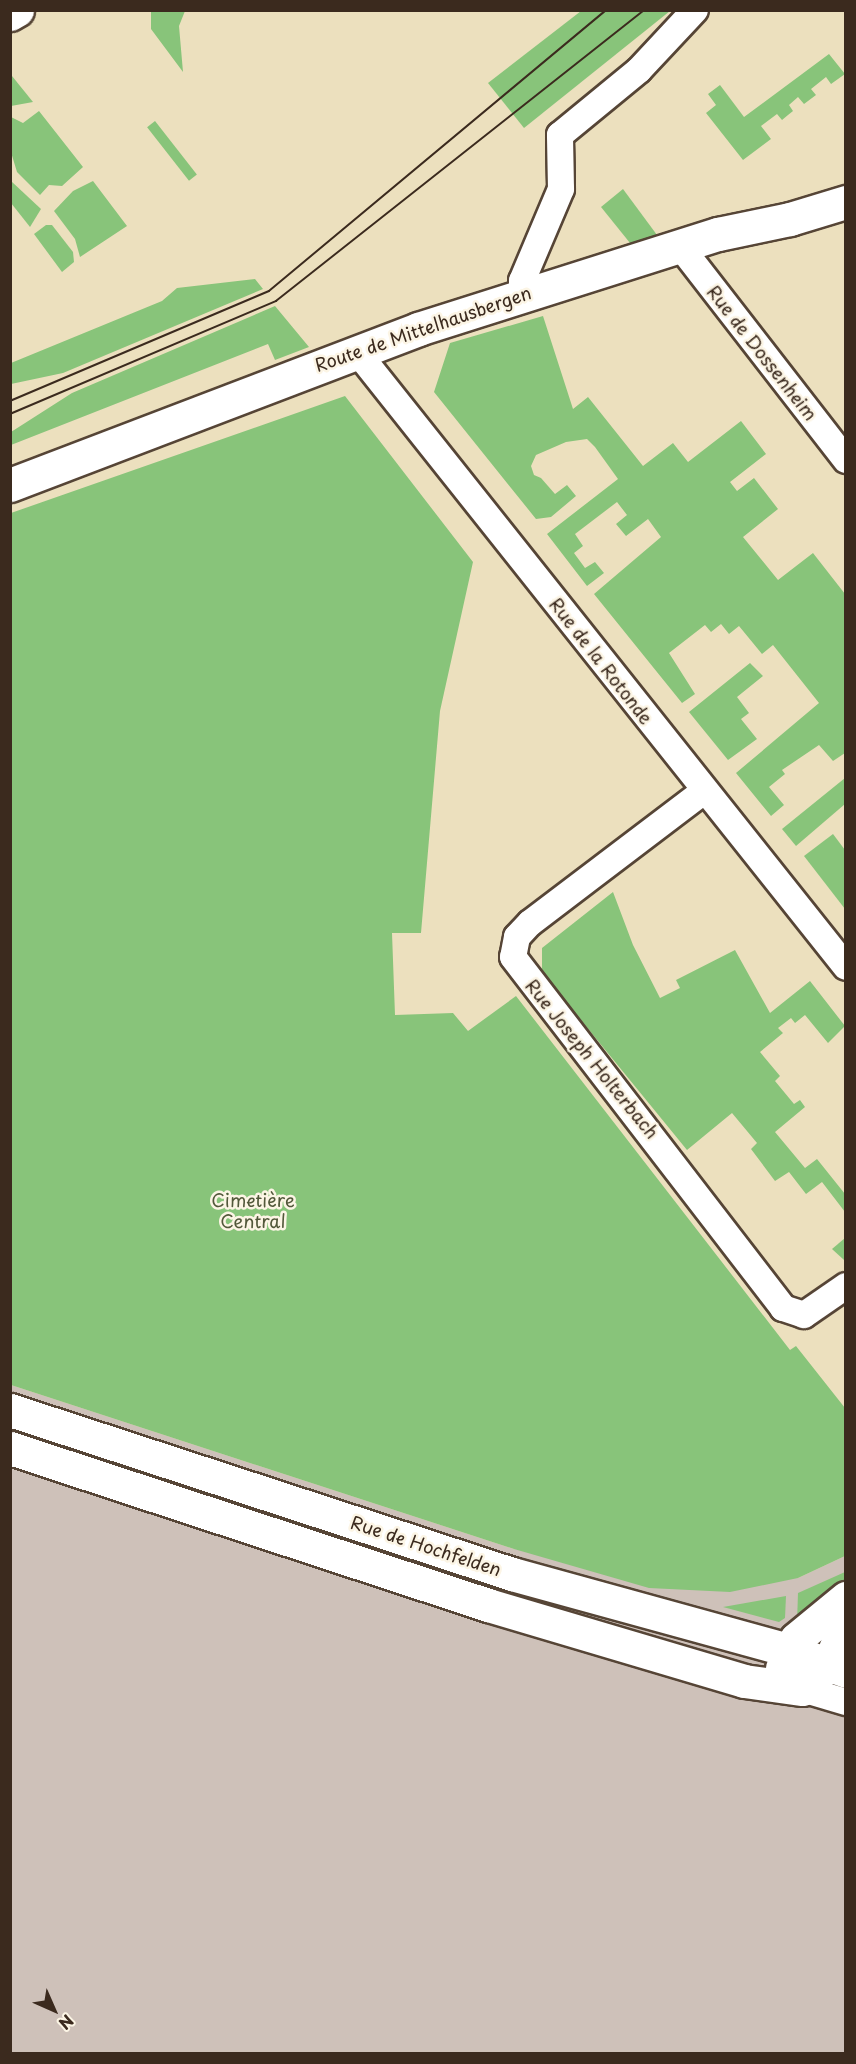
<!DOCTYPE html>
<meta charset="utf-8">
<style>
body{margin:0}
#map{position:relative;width:856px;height:2064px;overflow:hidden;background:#ece0be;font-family:"Playpen Sans",sans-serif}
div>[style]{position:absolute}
.industrial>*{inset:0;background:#cec1b9}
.green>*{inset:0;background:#88c47a;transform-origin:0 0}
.roads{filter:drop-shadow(2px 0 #564536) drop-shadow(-2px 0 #564536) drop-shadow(0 2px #564536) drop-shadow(0 -2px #564536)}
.street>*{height:26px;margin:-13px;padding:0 13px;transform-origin:13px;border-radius:13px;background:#fff}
.secondary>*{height:33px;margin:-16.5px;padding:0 16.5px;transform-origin:16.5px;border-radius:16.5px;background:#fff}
.tram>*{height:1.5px;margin:-0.75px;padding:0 0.75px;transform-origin:0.75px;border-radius:0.75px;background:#3b2a1e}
span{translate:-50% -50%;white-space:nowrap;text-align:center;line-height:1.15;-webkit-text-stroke:5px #fcf5e5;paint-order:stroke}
.street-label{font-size:18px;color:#3b2a1e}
.park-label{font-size:18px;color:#52583a}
.frame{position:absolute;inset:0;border:12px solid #3b2a1e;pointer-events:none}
.north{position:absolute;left:24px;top:1980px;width:60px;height:60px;-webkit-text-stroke:4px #fcf5e5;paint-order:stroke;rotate:135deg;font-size:16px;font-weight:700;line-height:24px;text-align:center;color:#3b2a1e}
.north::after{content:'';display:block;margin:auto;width:21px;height:27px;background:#3b2a1e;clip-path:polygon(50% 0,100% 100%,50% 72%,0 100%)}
</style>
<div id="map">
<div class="industrial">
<div style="clip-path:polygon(11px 1385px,514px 1549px,798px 1578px,845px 1556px,845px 2053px,11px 2054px)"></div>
</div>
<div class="green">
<div style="clip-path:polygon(151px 10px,185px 11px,179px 26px,183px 72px,151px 29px)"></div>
<div style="clip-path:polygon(581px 11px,670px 11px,524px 128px,488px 83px)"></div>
<div style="clip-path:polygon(829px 54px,845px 74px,831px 84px,826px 77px,811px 89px,816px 95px,804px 104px,798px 97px,789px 105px,793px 111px,788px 115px,782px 120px,777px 114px,761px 126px,771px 139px,743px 160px,706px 113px,716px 105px,708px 94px,720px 85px,744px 117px)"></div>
<div style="clip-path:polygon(10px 74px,12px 76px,33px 102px,11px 106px)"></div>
<div style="clip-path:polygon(39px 111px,83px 167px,62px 186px,49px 185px,40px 195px,17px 172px,10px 149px,11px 117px,23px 123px)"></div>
<div style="left:155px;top:121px;width:68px;height:10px;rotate:52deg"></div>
<div style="clip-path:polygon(11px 181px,41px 209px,30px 227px,11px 203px)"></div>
<div style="clip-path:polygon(93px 181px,127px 226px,80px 257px,75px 239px,54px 211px,73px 191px)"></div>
<div style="clip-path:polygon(623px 189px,657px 235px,630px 243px,601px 207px)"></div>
<div style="clip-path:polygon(46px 225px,52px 225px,73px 252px,74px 262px,62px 272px,34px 234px)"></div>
<div style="clip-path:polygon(255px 279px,263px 289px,63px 373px,11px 384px,11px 363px,162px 301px,177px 288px)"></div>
<div style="clip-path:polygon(275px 306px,309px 347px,275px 360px,268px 344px,11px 445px,11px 432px,72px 393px)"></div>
<div style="clip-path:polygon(543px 316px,573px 409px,588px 397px,643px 466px,673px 443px,688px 462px,741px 421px,766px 454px,730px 482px,737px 491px,754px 478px,778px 509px,743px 537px,778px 580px,813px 553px,845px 594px,845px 753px,833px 761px,819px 745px,782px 770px,785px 774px,769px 787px,784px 805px,771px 816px,736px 773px,819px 703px,773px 645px,762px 654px,739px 626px,729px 634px,721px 624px,711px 632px,705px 625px,669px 653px,695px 694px,682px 703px,594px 594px,661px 537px,648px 519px,626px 536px,616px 524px,627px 515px,617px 502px,575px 534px,583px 546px,574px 553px,585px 568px,595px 562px,604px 573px,587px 586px,547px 534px,618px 479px,595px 447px,587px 439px,566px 442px,536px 455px,531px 466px,534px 475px,541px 478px,555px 494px,567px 485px,576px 496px,551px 517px,536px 519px,434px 392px,450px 343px)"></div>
<div style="clip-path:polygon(345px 396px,473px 562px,440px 711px,421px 933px,392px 933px,395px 1015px,453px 1013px,468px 1031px,516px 996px,790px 1350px,796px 1346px,845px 1408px,845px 1556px,798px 1578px,730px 1592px,649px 1588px,514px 1549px,11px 1385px,11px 513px)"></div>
<div style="clip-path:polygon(750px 663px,763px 676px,737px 697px,749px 713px,741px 719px,757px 739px,728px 760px,689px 712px)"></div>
<div style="clip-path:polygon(845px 778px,845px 804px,796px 846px,782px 829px)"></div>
<div style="clip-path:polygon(833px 834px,845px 850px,845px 909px,804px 856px)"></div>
<div style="clip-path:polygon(613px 892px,633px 945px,660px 998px,680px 988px,676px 980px,735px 950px,770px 1013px,810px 981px,845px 1026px,828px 1043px,805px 1015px,795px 1023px,791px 1018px,778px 1028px,783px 1033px,760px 1052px,780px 1076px,775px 1081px,794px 1104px,800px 1100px,805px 1107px,775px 1132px,805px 1168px,817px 1159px,845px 1194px,845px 1212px,822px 1182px,806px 1194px,789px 1172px,775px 1181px,751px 1149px,757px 1143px,732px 1113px,687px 1150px,549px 981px,542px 969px,542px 948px)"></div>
<div style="clip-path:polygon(845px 1238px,845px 1258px,844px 1260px,832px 1249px)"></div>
<div style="clip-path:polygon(845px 1572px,845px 1584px,797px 1623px,798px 1593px)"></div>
<div style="clip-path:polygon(786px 1596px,785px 1618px,779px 1622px,723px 1607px)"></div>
</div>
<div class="roads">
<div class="street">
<div style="left:680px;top:246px;width:271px;rotate:52.2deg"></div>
<div style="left:522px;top:295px;width:14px;rotate:-90deg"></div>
<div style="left:522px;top:281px;width:100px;rotate:-67deg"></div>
<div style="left:561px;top:189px;width:54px;rotate:-91.1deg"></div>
<div style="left:560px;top:135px;width:102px;rotate:-39.4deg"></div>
<div style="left:639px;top:70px;width:82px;rotate:-47deg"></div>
<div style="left:358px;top:353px;width:784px;rotate:51.52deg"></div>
<div style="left:704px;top:791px;width:218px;rotate:142.8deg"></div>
<div style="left:530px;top:923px;width:19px;rotate:133deg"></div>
<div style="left:517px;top:937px;width:20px;rotate:101deg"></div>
<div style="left:513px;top:957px;width:443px;rotate:52.4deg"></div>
<div style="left:783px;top:1308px;width:22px;rotate:18deg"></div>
<div style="left:804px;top:1315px;width:51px;rotate:-34.6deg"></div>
<div style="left:802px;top:1689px;width:46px;rotate:16.5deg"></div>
</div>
<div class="secondary">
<div style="left:10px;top:14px;width:8px;rotate:-30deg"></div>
<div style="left:10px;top:485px;width:437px;rotate:-20.9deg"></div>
<div style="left:418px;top:329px;width:315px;rotate:-17.6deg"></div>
<div style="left:718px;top:234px;width:74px;rotate:-11.8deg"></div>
<div style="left:790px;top:219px;width:59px;rotate:-16.9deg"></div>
<div style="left:10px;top:1410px;width:528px;rotate:18.09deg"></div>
<div style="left:512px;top:1574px;width:286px;rotate:15.4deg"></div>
<div style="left:788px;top:1650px;width:62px;rotate:19.9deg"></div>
<div style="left:10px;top:1448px;width:503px;rotate:18.18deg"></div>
<div style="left:488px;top:1605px;width:267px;rotate:16.5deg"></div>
<div style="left:744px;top:1681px;width:59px;rotate:7.9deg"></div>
<div style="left:782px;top:1668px;width:32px;rotate:-64deg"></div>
<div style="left:796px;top:1639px;width:65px;rotate:-39.4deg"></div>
<div style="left:812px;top:1680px;width:23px;rotate:-43deg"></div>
<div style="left:829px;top:1664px;width:46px;rotate:-68.4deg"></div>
</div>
</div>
<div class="tram">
<div style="left:10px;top:401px;width:281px;rotate:-23deg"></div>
<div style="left:269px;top:291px;width:439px;rotate:-39.8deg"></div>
<div style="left:10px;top:414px;width:289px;rotate:-23deg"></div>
<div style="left:276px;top:301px;width:470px;rotate:-38.3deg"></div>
</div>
<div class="street-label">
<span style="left:423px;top:329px;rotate:-19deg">Route de Mittelhausbergen</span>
<span style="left:762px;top:353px;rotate:52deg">Rue de Dossenheim</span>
<span style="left:601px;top:661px;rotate:52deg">Rue de la Rotonde</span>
<span style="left:592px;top:1059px;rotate:51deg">Rue Joseph Holterbach</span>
<span style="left:426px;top:1546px;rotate:18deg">Rue de Hochfelden</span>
</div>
<div class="park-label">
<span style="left:253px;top:1211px">Cimetière<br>Central</span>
</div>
<div class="frame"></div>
<div class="north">N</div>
</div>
